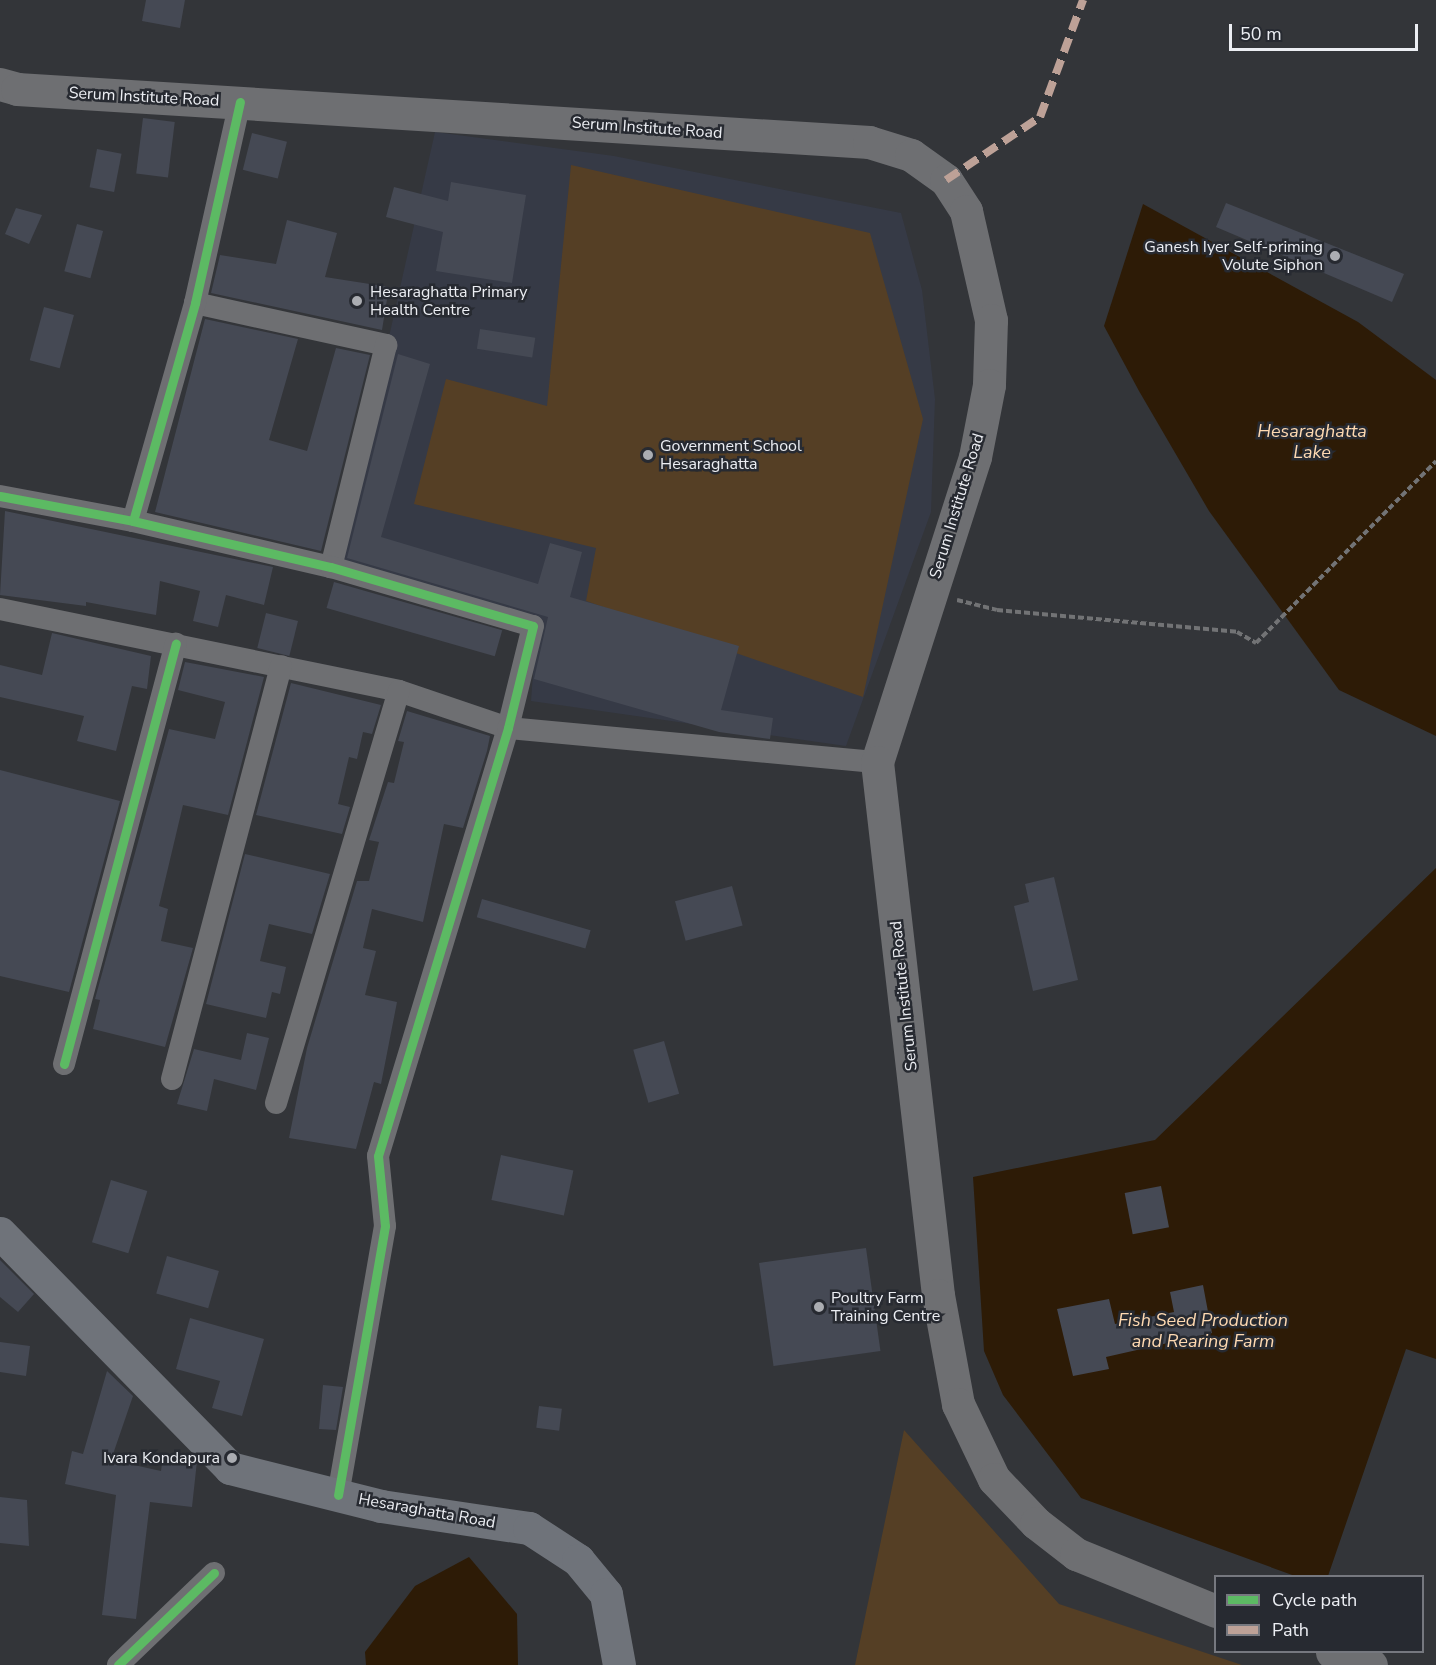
<!DOCTYPE html>
<style>
body{margin:0}
#map{position:relative;width:1436px;height:1665px;overflow:hidden;background:#333539;font-family:"Nunito Sans",sans-serif}
div>[style]{position:absolute}
.built>*{inset:0;background:#363a46}
.green>*{inset:0;background:#553f25}
.water>*{inset:0;background:#2d1b06}
.building>*{inset:0;background:#454954;transform-origin:0 0}
.path>*{height:4px;margin-top:-2px;transform-origin:0;background:repeating-linear-gradient(90deg,#727375 0 6px,transparent 0 9px)}
.minor>*{height:22px;margin:-11px;padding:0 11px;transform-origin:11px;border-radius:11px;background:#6e6f72}
.secondary>*{height:33px;margin:-16.5px;padding:0 16.5px;transform-origin:16.5px;border-radius:16.5px;background:#6e6f72}
.primary>*{height:33px;margin:-16.5px;padding:0 16.5px;transform-origin:16.5px;border-radius:16.5px;background:#6f737a}
.quiet>*{height:8px;margin-top:-4px;transform-origin:0;background:repeating-linear-gradient(90deg,#bda197 0 15px,transparent 0 23px)}
.cycleway>*{height:9px;margin:-4.5px;padding:0 4.5px;transform-origin:4.5px;border-radius:4.5px;background:#5cba63}
.dots>*{width:16px;height:16px;translate:-50% -50%;box-sizing:border-box;border:3px solid #272a31;border-radius:50%}
span{translate:-50% -50%;white-space:nowrap;text-align:center;line-height:1.15;-webkit-text-stroke:5px #272a31;paint-order:stroke}
.street-label{font-size:16px;color:#eceef3}
.poi-label{font-size:16px;color:#eceef3}
.right{translate:-100% -50%;text-align:right}
.left{translate:0 -50%;text-align:left}
.water-label{font-size:18px;color:#fed9b1;font-style:italic}
.legend{position:absolute;left:1214px;top:1575px;width:210px;height:78px;box-sizing:border-box;background:#272a31;border:2px solid #76787f;margin:0;padding:8px 10px;list-style:none;font-size:18px;color:#eceef3}
.legend li{display:flex;align-items:center;gap:12px;height:30px}
.legend b{width:30px;border:2px solid #76787f}
.scale{position:absolute;left:1229px;top:24px;width:189px;height:27px;box-sizing:border-box;border:3px solid #eceef3;border-top:0;padding-left:8px;font-size:18px;line-height:21px;white-space:nowrap;color:#eceef3;-webkit-text-stroke:4px #272a31;paint-order:stroke}
</style>
<div id="map">
<div class="built">
<div style="clip-path:polygon(435px 132px,614px 156px,901px 213px,922px 290px,935px 399px,931px 512px,846px 746px,531px 701px,537px 620px,338px 564px)"></div>
</div>
<div class="green">
<div style="clip-path:polygon(571px 165px,870px 233px,923px 419px,863px 697px,586px 601px,596px 548px,414px 504px,446px 379px,547px 406px)"></div>
<div style="clip-path:polygon(904px 1430px,1059px 1604px,1242px 1665px,855px 1665px)"></div>
</div>
<div class="water">
<div style="clip-path:polygon(1143px 204px,1358px 322px,1436px 380px,1436px 736px,1339px 690px,1209px 511px,1139px 391px,1104px 326px)"></div>
<div style="clip-path:polygon(1436px 868px,1436px 1359px,1406px 1349px,1328px 1576px,1295px 1576px,1081px 1498px,1003px 1395px,984px 1351px,973px 1177px,1155px 1140px)"></div>
<div style="clip-path:polygon(469px 1557px,517px 1614px,518px 1665px,366px 1665px,365px 1652px,415px 1586px)"></div>
</div>
<div class="building">
<div style="clip-path:polygon(146px 0,185px 0,180px 28px,142px 21px)"></div>
<div style="left:143px;top:118px;width:32px;height:56px;rotate:7deg"></div>
<div style="left:252px;top:133px;width:36px;height:38px;rotate:14deg"></div>
<div style="left:97px;top:149px;width:25px;height:39px;rotate:11deg"></div>
<div style="clip-path:polygon(451px 182px,526px 195px,512px 283px,436px 271px,443px 232px,386px 217px,394px 187px,448px 201px)"></div>
<div style="clip-path:polygon(1226px 203px,1404px 274px,1392px 302px,1216px 227px)"></div>
<div style="clip-path:polygon(16px 208px,42px 215px,29px 244px,5px 234px)"></div>
<div style="clip-path:polygon(287px 220px,337px 233px,325px 277px,389px 287px,382px 330px,211px 293px,220px 255px,276px 264px)"></div>
<div style="left:77px;top:224px;width:27px;height:49px;rotate:15deg"></div>
<div style="left:44px;top:307px;width:31px;height:55px;rotate:15deg"></div>
<div style="clip-path:polygon(205px 319px,298px 339px,269px 440px,307px 451px,336px 348px,370px 355px,321px 551px,155px 512px)"></div>
<div style="left:480px;top:329px;width:56px;height:20px;rotate:9deg"></div>
<div style="clip-path:polygon(398px 354px,430px 364px,381px 537px,538px 584px,550px 543px,582px 552px,570px 597px,739px 646px,721px 710px,773px 718px,770px 739px,719px 732px,534px 679px,548px 617px,347px 558px)"></div>
<div style="clip-path:polygon(5px 511px,273px 567px,264px 605px,226px 595px,218px 627px,193px 621px,200px 591px,160px 581px,156px 615px,86px 602px,86px 606px,0 595px)"></div>
<div style="left:334px;top:582px;width:175px;height:27px;rotate:16deg"></div>
<div style="left:266px;top:613px;width:33px;height:36px;rotate:14deg"></div>
<div style="clip-path:polygon(52px 633px,151px 656px,147px 689px,132px 686px,116px 751px,77px 741px,84px 716px,0 697px,0 665px,42px 675px)"></div>
<div style="clip-path:polygon(185px 662px,264px 677px,228px 815px,183px 805px,159px 906px,168px 909px,161px 941px,193px 948px,165px 1047px,93px 1029px,100px 1000px,95px 999px,169px 729px,215px 739px,225px 702px,178px 690px)"></div>
<div style="clip-path:polygon(291px 683px,381px 705px,372px 734px,363px 732px,357px 759px,349px 757px,338px 804px,350px 807px,342px 834px,256px 815px)"></div>
<div style="clip-path:polygon(407px 711px,490px 736px,487px 751px,463px 828px,444px 824px,423px 922px,372px 909px,363px 948px,376px 951px,365px 995px,397px 1002px,381px 1084px,374px 1082px,356px 1149px,289px 1138px,307px 1048px,357px 881px,369px 881px,379px 842px,369px 840px,388px 782px,394px 783px,404px 742px,398px 741px)"></div>
<div style="clip-path:polygon(0 770px,120px 801px,69px 992px,0 976px)"></div>
<div style="clip-path:polygon(245px 854px,330px 874px,312px 934px,269px 924px,260px 961px,286px 967px,280px 994px,272px 992px,266px 1018px,206px 1004px)"></div>
<div style="clip-path:polygon(1054px 877px,1078px 980px,1033px 991px,1014px 906px,1029px 902px,1025px 884px)"></div>
<div style="left:732px;top:886px;width:41px;height:59px;rotate:75deg"></div>
<div style="left:482px;top:899px;width:113px;height:19px;rotate:16deg"></div>
<div style="clip-path:polygon(247px 1033px,269px 1038px,256px 1090px,214px 1079px,207px 1111px,177px 1104px,194px 1049px,241px 1060px)"></div>
<div style="left:664px;top:1041px;width:55px;height:32px;rotate:74deg"></div>
<div style="left:501px;top:1155px;width:74px;height:46px;rotate:12deg"></div>
<div style="left:111px;top:1180px;width:38px;height:65px;rotate:17deg"></div>
<div style="left:1161px;top:1186px;width:42px;height:37px;rotate:79deg"></div>
<div style="left:866px;top:1248px;width:104px;height:108px;rotate:82deg"></div>
<div style="left:167px;top:1256px;width:54px;height:39px;rotate:16deg"></div>
<div style="clip-path:polygon(0 1260px,34px 1294px,18px 1312px,0 1297px)"></div>
<div style="clip-path:polygon(1203px 1285px,1212px 1333px,1106px 1357px,1109px 1369px,1073px 1376px,1057px 1309px,1109px 1299px,1115px 1324px,1174px 1312px,1170px 1292px)"></div>
<div style="clip-path:polygon(190px 1318px,264px 1339px,242px 1416px,212px 1408px,220px 1381px,176px 1369px)"></div>
<div style="clip-path:polygon(0 1342px,30px 1346px,26px 1376px,0 1372px)"></div>
<div style="clip-path:polygon(107px 1371px,133px 1396px,111px 1460px,161px 1471px,163px 1456px,197px 1461px,192px 1507px,150px 1502px,136px 1619px,102px 1615px,116px 1495px,65px 1484px,72px 1451px,83px 1454px)"></div>
<div style="clip-path:polygon(323px 1385px,343px 1387px,336px 1430px,319px 1429px)"></div>
<div style="left:539px;top:1406px;width:23px;height:22px;rotate:7deg"></div>
<div style="clip-path:polygon(0 1497px,27px 1500px,29px 1546px,0 1543px)"></div>
</div>
<div class="path">
<div style="left:957px;top:600px;width:41px;rotate:14deg"></div>
<div style="left:997px;top:610px;width:241px;rotate:5.2deg"></div>
<div style="left:1237px;top:632px;width:22px;rotate:30deg"></div>
<div style="left:1256px;top:643px;width:256px;rotate:-45.3deg"></div>
</div>
<div class="minor">
<div style="left:195px;top:303px;width:196px;rotate:12.4deg"></div>
<div style="left:386px;top:345px;width:229px;rotate:103.9deg"></div>
<div style="left:0;top:496px;width:135px;rotate:10.6deg"></div>
<div style="left:133px;top:521px;width:203px;rotate:13.1deg"></div>
<div style="left:331px;top:567px;width:210px;rotate:16.3deg"></div>
<div style="left:533px;top:626px;width:105px;rotate:103.8deg"></div>
<div style="left:508px;top:728px;width:447px;rotate:106.9deg"></div>
<div style="left:378px;top:1156px;width:70px;rotate:84.3deg"></div>
<div style="left:385px;top:1226px;width:273px;rotate:99.9deg"></div>
<div style="left:133px;top:521px;width:227px;rotate:-74.1deg"></div>
<div style="left:195px;top:303px;width:206px;rotate:-77.4deg"></div>
<div style="left:0;top:609px;width:407px;rotate:11.6deg"></div>
<div style="left:399px;top:691px;width:115px;rotate:18.7deg"></div>
<div style="left:508px;top:728px;width:371px;rotate:5.3deg"></div>
<div style="left:64px;top:1064px;width:435px;rotate:-75.1deg"></div>
<div style="left:172px;top:1079px;width:427px;rotate:-75.2deg"></div>
<div style="left:276px;top:1103px;width:430px;rotate:-73.4deg"></div>
<div style="left:118px;top:1665px;width:133px;rotate:-43.8deg"></div>
</div>
<div class="secondary">
<div style="left:0;top:84px;width:18px;rotate:16deg"></div>
<div style="left:17px;top:89px;width:854px;rotate:3.56deg"></div>
<div style="left:869px;top:142px;width:44px;rotate:17.2deg"></div>
<div style="left:911px;top:155px;width:43px;rotate:35.5deg"></div>
<div style="left:946px;top:180px;width:37px;rotate:57deg"></div>
<div style="left:966px;top:211px;width:112px;rotate:77.1deg"></div>
<div style="left:991px;top:320px;width:65px;rotate:91.8deg"></div>
<div style="left:989px;top:385px;width:73px;rotate:101deg"></div>
<div style="left:975px;top:457px;width:320px;rotate:107.8deg"></div>
<div style="left:877px;top:762px;width:536px;rotate:83.47deg"></div>
<div style="left:938px;top:1295px;width:111px;rotate:79.6deg"></div>
<div style="left:958px;top:1404px;width:83px;rotate:64.4deg"></div>
<div style="left:994px;top:1479px;width:61px;rotate:46.3deg"></div>
<div style="left:1036px;top:1523px;width:51px;rotate:37.8deg"></div>
<div style="left:1076px;top:1554px;width:151px;rotate:22.2deg"></div>
<div style="left:1332px;top:1652px;width:41px;rotate:18.4deg"></div>
</div>
<div class="primary">
<div style="left:0;top:1233px;width:329px;rotate:45.6deg"></div>
<div style="left:230px;top:1468px;width:156px;rotate:14.1deg"></div>
<div style="left:381px;top:1506px;width:150px;rotate:8.5deg"></div>
<div style="left:529px;top:1528px;width:59px;rotate:33.1deg"></div>
<div style="left:578px;top:1560px;width:44px;rotate:50.5deg"></div>
<div style="left:606px;top:1594px;width:72px;rotate:79.6deg"></div>
</div>
<div class="quiet">
<div style="left:946px;top:180px;width:113px;rotate:-33.8deg"></div>
<div style="left:1040px;top:117px;width:125px;rotate:-69.8deg"></div>
</div>
<div class="cycleway">
<div style="left:0;top:496px;width:135px;rotate:10.6deg"></div>
<div style="left:133px;top:521px;width:203px;rotate:13.1deg"></div>
<div style="left:331px;top:567px;width:210px;rotate:16.3deg"></div>
<div style="left:533px;top:626px;width:105px;rotate:103.8deg"></div>
<div style="left:508px;top:728px;width:447px;rotate:106.9deg"></div>
<div style="left:378px;top:1156px;width:70px;rotate:84.3deg"></div>
<div style="left:385px;top:1226px;width:273px;rotate:99.9deg"></div>
<div style="left:133px;top:521px;width:227px;rotate:-74.1deg"></div>
<div style="left:195px;top:303px;width:206px;rotate:-77.4deg"></div>
<div style="left:64px;top:1064px;width:435px;rotate:-75.1deg"></div>
<div style="left:118px;top:1665px;width:133px;rotate:-43.8deg"></div>
</div>
<div class="dots">
<div style="left:1335px;top:256px;background:#abadb2"></div>
<div style="left:357px;top:301px;background:#abadb2"></div>
<div style="left:648px;top:455px;background:#abadb2"></div>
<div style="left:819px;top:1307px;background:#abadb2"></div>
<div style="left:232px;top:1458px;background:#abadb2"></div>
</div>
<div class="street-label">
<span style="left:144px;top:97px;rotate:3deg">Serum Institute Road</span>
<span style="left:647px;top:128px;rotate:4deg">Serum Institute Road</span>
<span style="left:957px;top:506px;rotate:-73deg">Serum Institute Road</span>
<span style="left:904px;top:996px;rotate:-96deg">Serum Institute Road</span>
<span style="left:427px;top:1511px;rotate:10deg">Hesaraghatta Road</span>
</div>
<div class="poi-label">
<span class="right" style="left:1323px;top:256px">Ganesh Iyer Self-priming<br>Volute Siphon</span>
<span class="left" style="left:370px;top:301px">Hesaraghatta Primary<br>Health Centre</span>
<span class="left" style="left:660px;top:455px">Government School<br>Hesaraghatta</span>
<span class="left" style="left:831px;top:1307px">Poultry Farm<br>Training Centre</span>
<span class="right" style="left:220px;top:1458px">Ivara Kondapura</span>
</div>
<div class="water-label">
<span style="left:1312px;top:442px">Hesaraghatta<br>Lake</span>
<span style="left:1203px;top:1331px">Fish Seed Production<br>and Rearing Farm</span>
</div>
<ul class="legend">
<li><b style="height:8px;background:#5cba63"></b>Cycle path</li>
<li><b style="height:8px;background:#bda197"></b>Path</li>
</ul>
<div class="scale">50 m</div>
</div>
